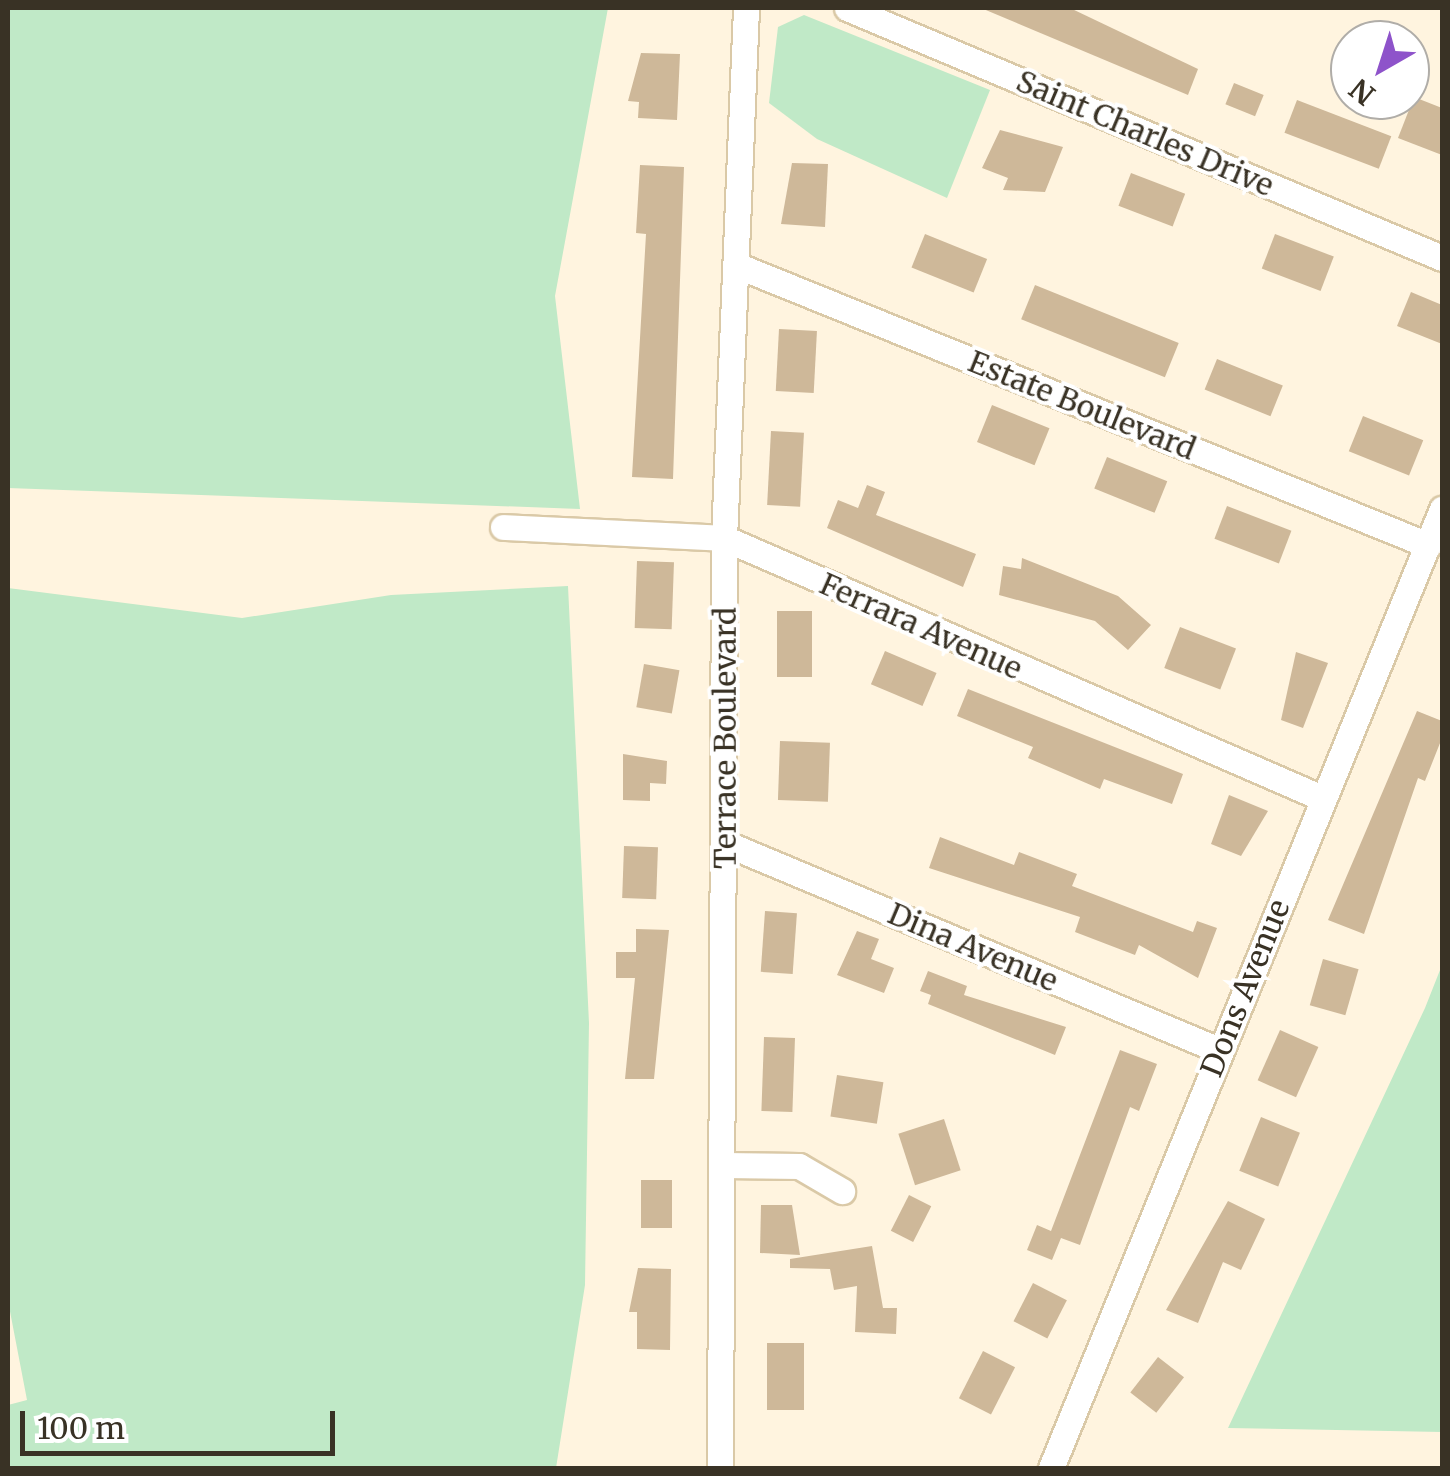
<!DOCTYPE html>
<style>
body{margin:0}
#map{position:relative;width:1450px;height:1476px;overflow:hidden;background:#fff4df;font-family:Merriweather,serif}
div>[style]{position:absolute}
.green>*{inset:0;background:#c0e9c7}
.building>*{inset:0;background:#ceb899;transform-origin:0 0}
.roads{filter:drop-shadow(2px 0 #dac9a7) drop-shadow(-2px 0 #dac9a7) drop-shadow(0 2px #dac9a7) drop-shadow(0 -2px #dac9a7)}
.minor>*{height:25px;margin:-12.5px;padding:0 12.5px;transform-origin:12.5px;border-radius:12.5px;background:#fff}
span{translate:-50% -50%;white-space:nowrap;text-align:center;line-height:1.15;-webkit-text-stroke:8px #fff;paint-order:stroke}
.street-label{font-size:30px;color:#393225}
.frame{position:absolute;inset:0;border:10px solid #393225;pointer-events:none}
.north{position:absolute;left:1330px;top:20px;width:100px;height:100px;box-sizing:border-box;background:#fff;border:2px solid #b0ada8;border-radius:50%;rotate:219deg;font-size:28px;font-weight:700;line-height:40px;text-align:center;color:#393225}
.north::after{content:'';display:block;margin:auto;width:35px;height:45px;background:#8e53ca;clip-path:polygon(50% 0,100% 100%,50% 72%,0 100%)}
.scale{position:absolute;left:20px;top:1411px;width:315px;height:45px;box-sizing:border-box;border:5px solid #393225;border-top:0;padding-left:12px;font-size:30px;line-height:35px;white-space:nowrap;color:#393225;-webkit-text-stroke:8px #fff;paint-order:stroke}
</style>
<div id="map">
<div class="green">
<div style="clip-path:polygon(8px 8px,608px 8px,555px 296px,580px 509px,8px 488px)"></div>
<div style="clip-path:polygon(804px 15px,990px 90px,947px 198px,817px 139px,769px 103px,778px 27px)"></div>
<div style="clip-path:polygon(568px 586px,589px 1023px,585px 1285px,556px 1468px,8px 1468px,8px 1405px,27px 1400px,8px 1301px,8px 588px,242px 618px,391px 595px)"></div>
<div style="clip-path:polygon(1442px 965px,1442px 1432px,1228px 1428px,1425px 1008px)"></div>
</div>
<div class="building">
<div style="clip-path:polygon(981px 8px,1070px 8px,1198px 69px,1188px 95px)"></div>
<div style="clip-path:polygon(641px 53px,680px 54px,677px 120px,638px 118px,639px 102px,628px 101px)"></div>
<div style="left:1234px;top:83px;width:32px;height:23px;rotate:22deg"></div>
<div style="clip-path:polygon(1414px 97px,1442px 108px,1442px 155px,1398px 138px)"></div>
<div style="left:1297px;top:100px;width:101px;height:35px;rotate:21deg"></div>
<div style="clip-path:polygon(1000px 130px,1063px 147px,1045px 192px,1003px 190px,1008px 178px,982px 168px)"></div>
<div style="clip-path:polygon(792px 163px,828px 164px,825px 227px,781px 224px)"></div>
<div style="clip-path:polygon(640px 165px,684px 167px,673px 479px,632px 477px,646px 234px,636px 233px)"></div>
<div style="left:1131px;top:173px;width:58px;height:35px;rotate:21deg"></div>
<div style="left:925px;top:234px;width:67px;height:36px;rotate:22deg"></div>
<div style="left:1275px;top:234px;width:63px;height:37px;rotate:21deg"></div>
<div style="left:1035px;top:285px;width:155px;height:37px;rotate:22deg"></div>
<div style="clip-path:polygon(1411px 292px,1442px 305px,1442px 344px,1397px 326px)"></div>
<div style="left:779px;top:329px;width:38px;height:62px;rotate:3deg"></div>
<div style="left:1217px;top:359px;width:71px;height:33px;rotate:22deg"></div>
<div style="left:992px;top:405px;width:62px;height:40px;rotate:22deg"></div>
<div style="left:1363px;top:416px;width:65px;height:38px;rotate:22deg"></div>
<div style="left:771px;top:431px;width:33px;height:74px;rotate:3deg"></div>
<div style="left:1107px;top:457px;width:65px;height:34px;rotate:22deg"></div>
<div style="clip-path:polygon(867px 485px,885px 492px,876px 515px,976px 554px,963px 587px,827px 528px,838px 500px,858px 508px)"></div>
<div style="left:1227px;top:506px;width:69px;height:35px;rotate:21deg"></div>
<div style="clip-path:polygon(1022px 558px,1118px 596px,1151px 625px,1128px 650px,1095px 621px,999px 595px,1003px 566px,1021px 569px)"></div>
<div style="left:637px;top:561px;width:37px;height:67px;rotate:2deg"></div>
<div style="left:777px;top:611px;width:35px;height:66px"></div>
<div style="left:1180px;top:627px;width:60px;height:44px;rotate:21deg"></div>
<div style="left:885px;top:651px;width:56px;height:36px;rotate:23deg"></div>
<div style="clip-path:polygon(1296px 652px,1328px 663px,1303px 728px,1281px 720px)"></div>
<div style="left:644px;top:664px;width:36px;height:44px;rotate:10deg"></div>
<div style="clip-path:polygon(968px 689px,1183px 774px,1172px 804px,1104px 779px,1100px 789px,1028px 758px,1033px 747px,957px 716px)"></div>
<div style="clip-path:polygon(1417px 711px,1442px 721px,1442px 738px,1425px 781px,1418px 778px,1364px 934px,1328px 920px)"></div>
<div style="left:780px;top:741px;width:50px;height:59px;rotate:2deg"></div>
<div style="clip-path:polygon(623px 754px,667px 761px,666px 784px,650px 783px,650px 801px,623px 800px)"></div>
<div style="clip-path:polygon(1229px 795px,1268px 811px,1241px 856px,1211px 844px)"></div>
<div style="clip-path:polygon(940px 837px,1014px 865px,1019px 852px,1077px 874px,1072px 886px,1193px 932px,1197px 921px,1217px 928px,1198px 978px,1139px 945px,1135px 955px,1075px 932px,1080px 917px,929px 868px)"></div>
<div style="left:624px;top:846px;width:34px;height:52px;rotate:2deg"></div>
<div style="left:765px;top:911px;width:32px;height:61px;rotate:4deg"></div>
<div style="clip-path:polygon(636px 929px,669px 930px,654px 1079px,625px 1079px,635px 978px,616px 978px,616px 952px,636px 952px)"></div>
<div style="clip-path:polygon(857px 931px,879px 939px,871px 959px,894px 968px,884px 993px,837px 975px)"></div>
<div style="left:1323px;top:959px;width:37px;height:48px;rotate:16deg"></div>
<div style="clip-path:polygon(928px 971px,967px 986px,964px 995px,1066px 1027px,1055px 1055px,928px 1004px,931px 995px,920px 991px)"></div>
<div style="left:1280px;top:1030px;width:42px;height:55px;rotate:24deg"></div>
<div style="left:764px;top:1037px;width:31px;height:74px;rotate:2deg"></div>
<div style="clip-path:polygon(1120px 1050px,1157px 1064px,1139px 1111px,1130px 1107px,1080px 1245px,1061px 1238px,1052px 1260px,1027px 1250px,1037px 1225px,1051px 1231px)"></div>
<div style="left:837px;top:1075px;width:47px;height:42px;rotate:9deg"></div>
<div style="left:1261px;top:1117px;width:42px;height:58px;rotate:22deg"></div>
<div style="left:944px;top:1119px;width:54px;height:48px;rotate:72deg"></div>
<div style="left:641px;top:1180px;width:31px;height:48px"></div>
<div style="left:909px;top:1195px;width:25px;height:40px;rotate:27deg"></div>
<div style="clip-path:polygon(1228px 1201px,1265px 1219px,1241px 1270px,1223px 1262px,1198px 1323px,1166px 1310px)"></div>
<div style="clip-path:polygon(761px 1205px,792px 1205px,800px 1255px,760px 1253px)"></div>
<div style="clip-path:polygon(872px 1246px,883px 1308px,897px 1308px,896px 1334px,855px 1332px,857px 1286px,834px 1290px,830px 1269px,790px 1268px,790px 1259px)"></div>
<div style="clip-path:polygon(638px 1268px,671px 1269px,670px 1350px,637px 1349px,637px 1312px,629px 1312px)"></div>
<div style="left:1033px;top:1283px;width:38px;height:43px;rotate:27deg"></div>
<div style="left:767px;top:1343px;width:37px;height:67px"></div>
<div style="left:983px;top:1351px;width:36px;height:53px;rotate:27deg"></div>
<div style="left:1158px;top:1357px;width:33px;height:45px;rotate:38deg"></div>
</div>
<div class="roads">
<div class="minor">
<div style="left:847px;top:8px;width:645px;rotate:22.79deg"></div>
<div style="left:736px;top:265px;width:747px;rotate:22.03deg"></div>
<div style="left:503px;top:527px;width:221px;rotate:2.8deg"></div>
<div style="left:724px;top:538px;width:652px;rotate:23.5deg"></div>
<div style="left:727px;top:844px;width:533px;rotate:22.72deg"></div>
<div style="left:724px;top:1165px;width:75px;rotate:0.8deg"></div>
<div style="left:799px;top:1166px;width:50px;rotate:30.2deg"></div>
<div style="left:720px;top:1468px;width:930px;rotate:-89.75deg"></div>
<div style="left:724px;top:538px;width:530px;rotate:-87.62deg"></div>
<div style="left:1051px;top:1468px;width:1036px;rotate:-67.82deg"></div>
</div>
</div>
<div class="street-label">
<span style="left:1145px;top:133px;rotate:23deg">Saint Charles Drive</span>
<span style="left:1082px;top:405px;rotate:22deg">Estate Boulevard</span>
<span style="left:921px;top:626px;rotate:24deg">Ferrara Avenue</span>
<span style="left:725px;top:738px;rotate:-90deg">Terrace Boulevard</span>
<span style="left:973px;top:947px;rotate:23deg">Dina Avenue</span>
<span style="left:1245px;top:988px;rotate:-68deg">Dons Avenue</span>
</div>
<div class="frame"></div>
<div class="north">N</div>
<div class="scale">100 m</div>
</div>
